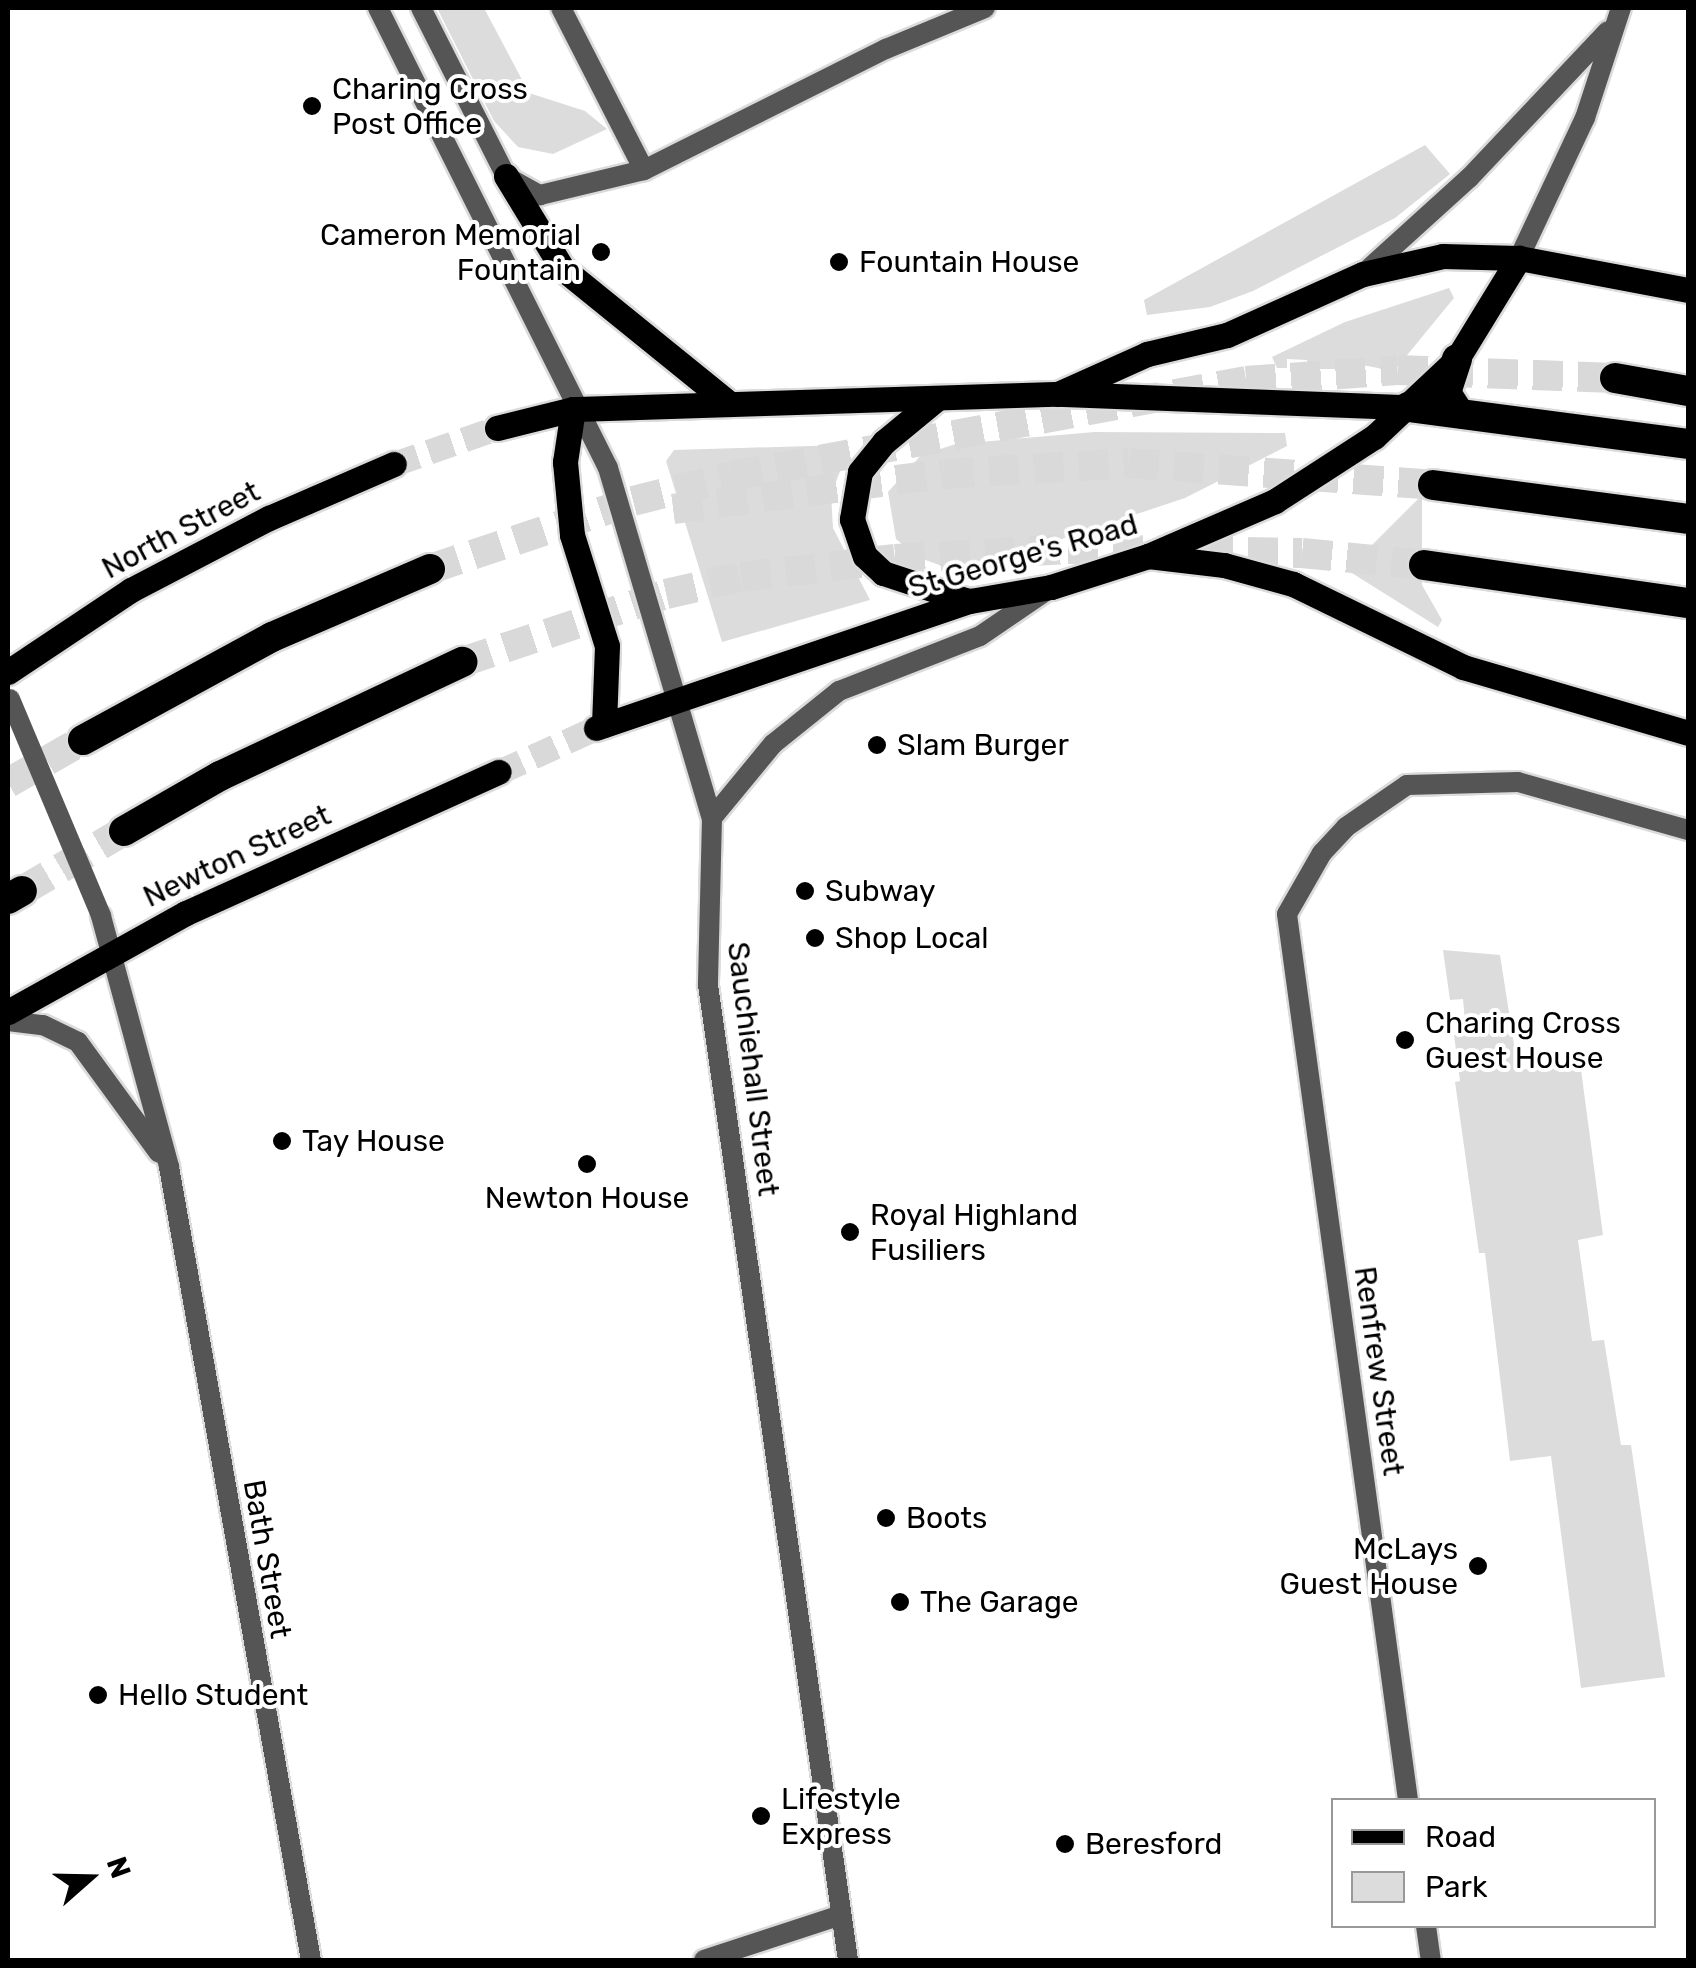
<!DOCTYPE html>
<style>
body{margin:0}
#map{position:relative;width:1696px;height:1968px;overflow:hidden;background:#fff;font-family:Rubik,sans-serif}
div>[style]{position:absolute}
.green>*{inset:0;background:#dcdcdc}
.primary-tunnel>*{height:25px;margin-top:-12.5px;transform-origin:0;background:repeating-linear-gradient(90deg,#d9d9d9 0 25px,transparent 0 37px)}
.motorway-tunnel>*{height:30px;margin-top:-15px;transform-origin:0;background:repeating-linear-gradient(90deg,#d9d9d9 0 30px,transparent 0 45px)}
.roads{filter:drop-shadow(2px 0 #dbdbdb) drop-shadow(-2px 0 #dbdbdb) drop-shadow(0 2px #dbdbdb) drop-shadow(0 -2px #dbdbdb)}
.minor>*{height:20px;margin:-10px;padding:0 10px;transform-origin:10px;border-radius:10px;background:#555}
.tertiary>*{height:20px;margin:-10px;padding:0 10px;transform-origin:10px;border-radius:10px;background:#555}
.primary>*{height:25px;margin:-12.5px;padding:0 12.5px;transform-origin:12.5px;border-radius:12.5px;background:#000}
.motorway>*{height:30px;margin:-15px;padding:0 15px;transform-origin:15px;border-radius:15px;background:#000}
.tertiary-bridge>*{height:20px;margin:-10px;padding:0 10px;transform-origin:10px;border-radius:10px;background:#555}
.dots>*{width:28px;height:28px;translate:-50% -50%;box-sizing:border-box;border:5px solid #fff;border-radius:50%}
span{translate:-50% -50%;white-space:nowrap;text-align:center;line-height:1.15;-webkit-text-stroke:8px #fff;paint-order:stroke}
.poi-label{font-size:30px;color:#000}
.left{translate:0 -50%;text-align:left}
.right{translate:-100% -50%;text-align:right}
.street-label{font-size:30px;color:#000}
.frame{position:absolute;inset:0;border:10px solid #000;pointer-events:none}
.legend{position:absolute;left:1331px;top:1798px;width:325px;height:130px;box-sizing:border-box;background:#fff;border:2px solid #999;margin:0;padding:12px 18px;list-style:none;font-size:30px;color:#000}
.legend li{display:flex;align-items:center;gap:20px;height:50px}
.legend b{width:50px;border:2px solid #999}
.north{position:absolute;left:40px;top:1828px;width:100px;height:100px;-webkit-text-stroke:8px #fff;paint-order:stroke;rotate:70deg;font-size:28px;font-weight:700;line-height:40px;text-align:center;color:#000}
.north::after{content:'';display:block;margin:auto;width:35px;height:45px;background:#000;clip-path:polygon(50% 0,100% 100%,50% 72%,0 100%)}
</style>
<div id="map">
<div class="green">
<div style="clip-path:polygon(437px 8px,484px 8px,529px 93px,585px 111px,607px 129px,553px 154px,518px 147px,494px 121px)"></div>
<div style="clip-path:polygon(1425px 145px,1450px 174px,1395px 218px,1253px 291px,1210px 307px,1147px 315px,1144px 300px)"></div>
<div style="clip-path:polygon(1449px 288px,1454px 298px,1394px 371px,1341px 361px,1340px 369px,1308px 369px,1307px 360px,1287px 359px,1287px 368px,1277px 368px,1272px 357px,1345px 322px)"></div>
<div style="clip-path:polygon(1095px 432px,1285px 433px,1287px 446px,1185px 498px,990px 563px,945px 567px,917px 557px,896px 539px,888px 492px,921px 455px,956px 444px)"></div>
<div style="clip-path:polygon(842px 445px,847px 454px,831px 494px,833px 528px,870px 600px,722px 642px,666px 461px,674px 450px)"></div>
<div style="clip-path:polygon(1422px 495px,1422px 585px,1442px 620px,1438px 627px,1347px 570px)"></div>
<div style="clip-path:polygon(1443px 950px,1500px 955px,1518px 1070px,1580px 1062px,1603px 1235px,1578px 1240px,1592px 1341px,1604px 1340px,1621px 1445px,1631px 1445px,1665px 1677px,1581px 1688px,1551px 1456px,1510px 1461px,1485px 1253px,1479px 1253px,1455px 1082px,1460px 1081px,1454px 1035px,1466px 1032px,1463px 999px,1450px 1000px)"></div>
</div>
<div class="primary-tunnel">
<div style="left:394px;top:464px;width:109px;rotate:-19.3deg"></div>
<div style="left:499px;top:772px;width:107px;rotate:-24.4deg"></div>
</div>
<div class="motorway-tunnel">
<div style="left:673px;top:509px;width:273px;rotate:-7.4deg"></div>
<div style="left:944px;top:474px;width:185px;rotate:-3.4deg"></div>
<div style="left:1129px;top:463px;width:305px;rotate:4.1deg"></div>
<div style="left:430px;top:569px;width:214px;rotate:-18.5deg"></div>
<div style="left:633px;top:501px;width:102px;rotate:-14.2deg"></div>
<div style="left:732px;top:476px;width:523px;rotate:-10.47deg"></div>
<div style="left:1246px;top:381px;width:152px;rotate:-4.1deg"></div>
<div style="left:1398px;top:370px;width:217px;rotate:2.1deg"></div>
<div style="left:462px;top:662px;width:215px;rotate:-18.4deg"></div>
<div style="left:666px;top:594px;width:77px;rotate:-12.8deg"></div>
<div style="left:741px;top:577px;width:155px;rotate:-6.7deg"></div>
<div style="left:895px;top:559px;width:173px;rotate:-3.3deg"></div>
<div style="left:1068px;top:549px;width:234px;rotate:1deg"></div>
<div style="left:1302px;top:553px;width:123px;rotate:5.6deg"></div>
<div style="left:8px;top:783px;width:86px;rotate:-29.8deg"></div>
<div style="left:22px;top:891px;width:118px;rotate:-30.5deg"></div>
</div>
<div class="roads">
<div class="minor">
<div style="left:561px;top:8px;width:182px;rotate:62.9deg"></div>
<div style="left:507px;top:177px;width:38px;rotate:29deg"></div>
<div style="left:540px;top:195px;width:107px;rotate:-13.5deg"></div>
<div style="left:644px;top:170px;width:271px;rotate:-26.6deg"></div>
<div style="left:886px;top:49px;width:107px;rotate:-22.5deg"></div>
<div style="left:1408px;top:1800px;width:894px;rotate:-97.78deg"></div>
<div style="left:1287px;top:914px;width:70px;rotate:-60.2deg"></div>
<div style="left:1322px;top:853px;width:35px;rotate:-47deg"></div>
<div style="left:1346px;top:827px;width:74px;rotate:-34.5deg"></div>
<div style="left:1407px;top:785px;width:111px;rotate:-1.5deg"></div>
<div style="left:1518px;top:782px;width:177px;rotate:15.8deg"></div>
<div style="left:1426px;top:1926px;width:34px;rotate:82deg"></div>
<div style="left:704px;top:1960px;width:144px;rotate:-18.2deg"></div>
</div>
<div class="tertiary">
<div style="left:378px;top:8px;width:514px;rotate:63.43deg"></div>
<div style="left:608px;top:468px;width:365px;rotate:73.5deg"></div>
<div style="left:712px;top:818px;width:167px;rotate:91.4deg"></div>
<div style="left:708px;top:985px;width:985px;rotate:81.83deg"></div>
<div style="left:421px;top:8px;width:188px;rotate:63.2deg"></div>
<div style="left:1519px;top:258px;width:155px;rotate:-64.8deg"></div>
<div style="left:1585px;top:118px;width:116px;rotate:-71.9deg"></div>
<div style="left:1363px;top:274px;width:143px;rotate:-42.2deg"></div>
<div style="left:1469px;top:178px;width:202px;rotate:-46.6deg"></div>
<div style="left:712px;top:818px;width:96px;rotate:-50.5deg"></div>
<div style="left:773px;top:744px;width:85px;rotate:-38.8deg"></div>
<div style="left:839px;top:691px;width:151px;rotate:-21.3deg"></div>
<div style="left:980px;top:636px;width:83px;rotate:-34.3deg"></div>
<div style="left:101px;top:916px;width:260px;rotate:74.8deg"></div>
<div style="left:169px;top:1167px;width:806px;rotate:79.85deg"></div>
<div style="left:8px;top:1021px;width:35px;rotate:7deg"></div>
<div style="left:43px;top:1025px;width:39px;rotate:26deg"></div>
<div style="left:78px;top:1042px;width:137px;rotate:53.9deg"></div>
</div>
<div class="primary">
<div style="left:506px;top:176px;width:108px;rotate:58.7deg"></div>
<div style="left:562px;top:268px;width:216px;rotate:39deg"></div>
<div style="left:1063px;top:394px;width:345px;rotate:2.2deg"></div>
<div style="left:935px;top:400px;width:66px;rotate:140.5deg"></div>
<div style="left:884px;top:442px;width:38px;rotate:129deg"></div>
<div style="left:860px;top:472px;width:48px;rotate:99.7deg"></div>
<div style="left:852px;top:519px;width:39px;rotate:71deg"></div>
<div style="left:865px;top:556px;width:25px;rotate:43deg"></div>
<div style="left:883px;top:573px;width:86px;rotate:18.2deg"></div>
<div style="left:573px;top:409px;width:54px;rotate:98.6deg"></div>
<div style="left:565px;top:462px;width:73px;rotate:84.5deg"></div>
<div style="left:572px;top:535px;width:116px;rotate:72.5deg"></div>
<div style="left:607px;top:646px;width:79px;rotate:92.2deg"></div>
<div style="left:497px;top:428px;width:78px;rotate:-14deg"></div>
<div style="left:573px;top:409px;width:485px;rotate:-1.8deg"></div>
<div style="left:1058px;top:394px;width:98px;rotate:-24.2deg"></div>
<div style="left:1147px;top:354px;width:82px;rotate:-13.4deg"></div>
<div style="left:1227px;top:335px;width:149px;rotate:-24.2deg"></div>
<div style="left:1363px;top:274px;width:82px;rotate:-12.7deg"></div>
<div style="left:1443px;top:256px;width:76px;rotate:1.5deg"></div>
<div style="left:1519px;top:258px;width:172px;rotate:10.7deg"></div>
<div style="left:1148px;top:556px;width:77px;rotate:6.8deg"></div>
<div style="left:1224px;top:565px;width:72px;rotate:15.4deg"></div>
<div style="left:1293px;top:584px;width:189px;rotate:26deg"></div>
<div style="left:1463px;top:667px;width:234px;rotate:16.3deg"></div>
<div style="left:8px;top:672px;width:148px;rotate:-33.7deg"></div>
<div style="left:131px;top:590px;width:156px;rotate:-27.6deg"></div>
<div style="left:269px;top:518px;width:136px;rotate:-23.4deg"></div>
<div style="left:596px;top:728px;width:395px;rotate:-18.8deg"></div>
<div style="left:970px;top:601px;width:82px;rotate:-9.8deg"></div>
<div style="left:1051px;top:587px;width:102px;rotate:-17.7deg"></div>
<div style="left:1148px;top:556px;width:138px;rotate:-23.4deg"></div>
<div style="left:1275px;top:501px;width:118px;rotate:-32.9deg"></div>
<div style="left:1374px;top:437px;width:114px;rotate:-43.2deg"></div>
<div style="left:1457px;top:359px;width:119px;rotate:-58.5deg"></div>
<div style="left:8px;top:1012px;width:204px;rotate:-29.1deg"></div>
<div style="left:186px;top:913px;width:343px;rotate:-24.3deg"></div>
</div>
<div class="motorway">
<div style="left:1457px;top:359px;width:36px;rotate:108deg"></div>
<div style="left:1446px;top:393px;width:24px;rotate:57deg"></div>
<div style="left:1615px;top:378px;width:74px;rotate:10.1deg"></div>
<div style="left:1408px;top:407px;width:282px;rotate:7.5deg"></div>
<div style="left:1433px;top:485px;width:257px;rotate:7.6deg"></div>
<div style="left:1424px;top:565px;width:267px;rotate:8.2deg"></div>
<div style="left:83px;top:740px;width:215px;rotate:-28.6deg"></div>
<div style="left:272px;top:637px;width:172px;rotate:-23.3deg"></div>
<div style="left:124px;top:831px;width:111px;rotate:-29.8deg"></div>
<div style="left:220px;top:776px;width:268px;rotate:-25.2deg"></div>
<div style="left:8px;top:899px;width:16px;rotate:-30deg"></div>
</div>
</div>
<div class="tertiary-bridge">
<div style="left:10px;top:699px;width:235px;rotate:67.2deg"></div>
</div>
<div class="dots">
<div style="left:312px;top:106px;background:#000"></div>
<div style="left:601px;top:252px;background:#000"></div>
<div style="left:839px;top:262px;background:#000"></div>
<div style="left:877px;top:745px;background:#000"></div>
<div style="left:805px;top:891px;background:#000"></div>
<div style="left:815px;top:938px;background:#000"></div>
<div style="left:1405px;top:1040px;background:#000"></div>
<div style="left:282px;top:1141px;background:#000"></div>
<div style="left:587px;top:1164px;background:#000"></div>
<div style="left:850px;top:1232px;background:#000"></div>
<div style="left:886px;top:1518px;background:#000"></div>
<div style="left:1478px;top:1566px;background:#000"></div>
<div style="left:900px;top:1602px;background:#000"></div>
<div style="left:98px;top:1695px;background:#000"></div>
<div style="left:761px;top:1816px;background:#000"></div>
<div style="left:1065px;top:1844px;background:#000"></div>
</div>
<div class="poi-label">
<span class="left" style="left:332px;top:106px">Charing Cross<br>Post Office</span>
<span class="right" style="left:581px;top:252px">Cameron Memorial<br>Fountain</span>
<span class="left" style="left:859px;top:262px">Fountain House</span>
<span class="left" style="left:897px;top:745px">Slam Burger</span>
<span class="left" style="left:825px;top:891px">Subway</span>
<span class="left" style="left:835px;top:938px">Shop Local</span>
<span class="left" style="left:1425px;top:1040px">Charing Cross<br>Guest House</span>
<span class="left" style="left:302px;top:1141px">Tay House</span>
<span style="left:587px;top:1198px">Newton House</span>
<span class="left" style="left:870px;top:1232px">Royal Highland<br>Fusiliers</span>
<span class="left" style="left:906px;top:1518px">Boots</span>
<span class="right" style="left:1458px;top:1566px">McLays<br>Guest House</span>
<span class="left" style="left:920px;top:1602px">The Garage</span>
<span class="left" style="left:118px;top:1695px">Hello Student</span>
<span class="left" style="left:781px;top:1816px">Lifestyle<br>Express</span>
<span class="left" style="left:1085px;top:1844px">Beresford</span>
</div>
<div class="street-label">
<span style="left:181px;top:530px;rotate:-28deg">North Street</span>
<span style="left:1023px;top:556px;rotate:-16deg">St George's Road</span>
<span style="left:237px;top:856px;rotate:-25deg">Newton Street</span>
<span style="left:753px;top:1069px;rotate:83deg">Sauchiehall Street</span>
<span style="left:1379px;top:1371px;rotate:82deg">Renfrew Street</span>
<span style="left:267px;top:1559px;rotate:80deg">Bath Street</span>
</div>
<div class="frame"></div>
<ul class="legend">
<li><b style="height:12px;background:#000"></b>Road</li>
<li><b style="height:28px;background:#dcdcdc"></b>Park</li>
</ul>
<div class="north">N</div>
</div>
